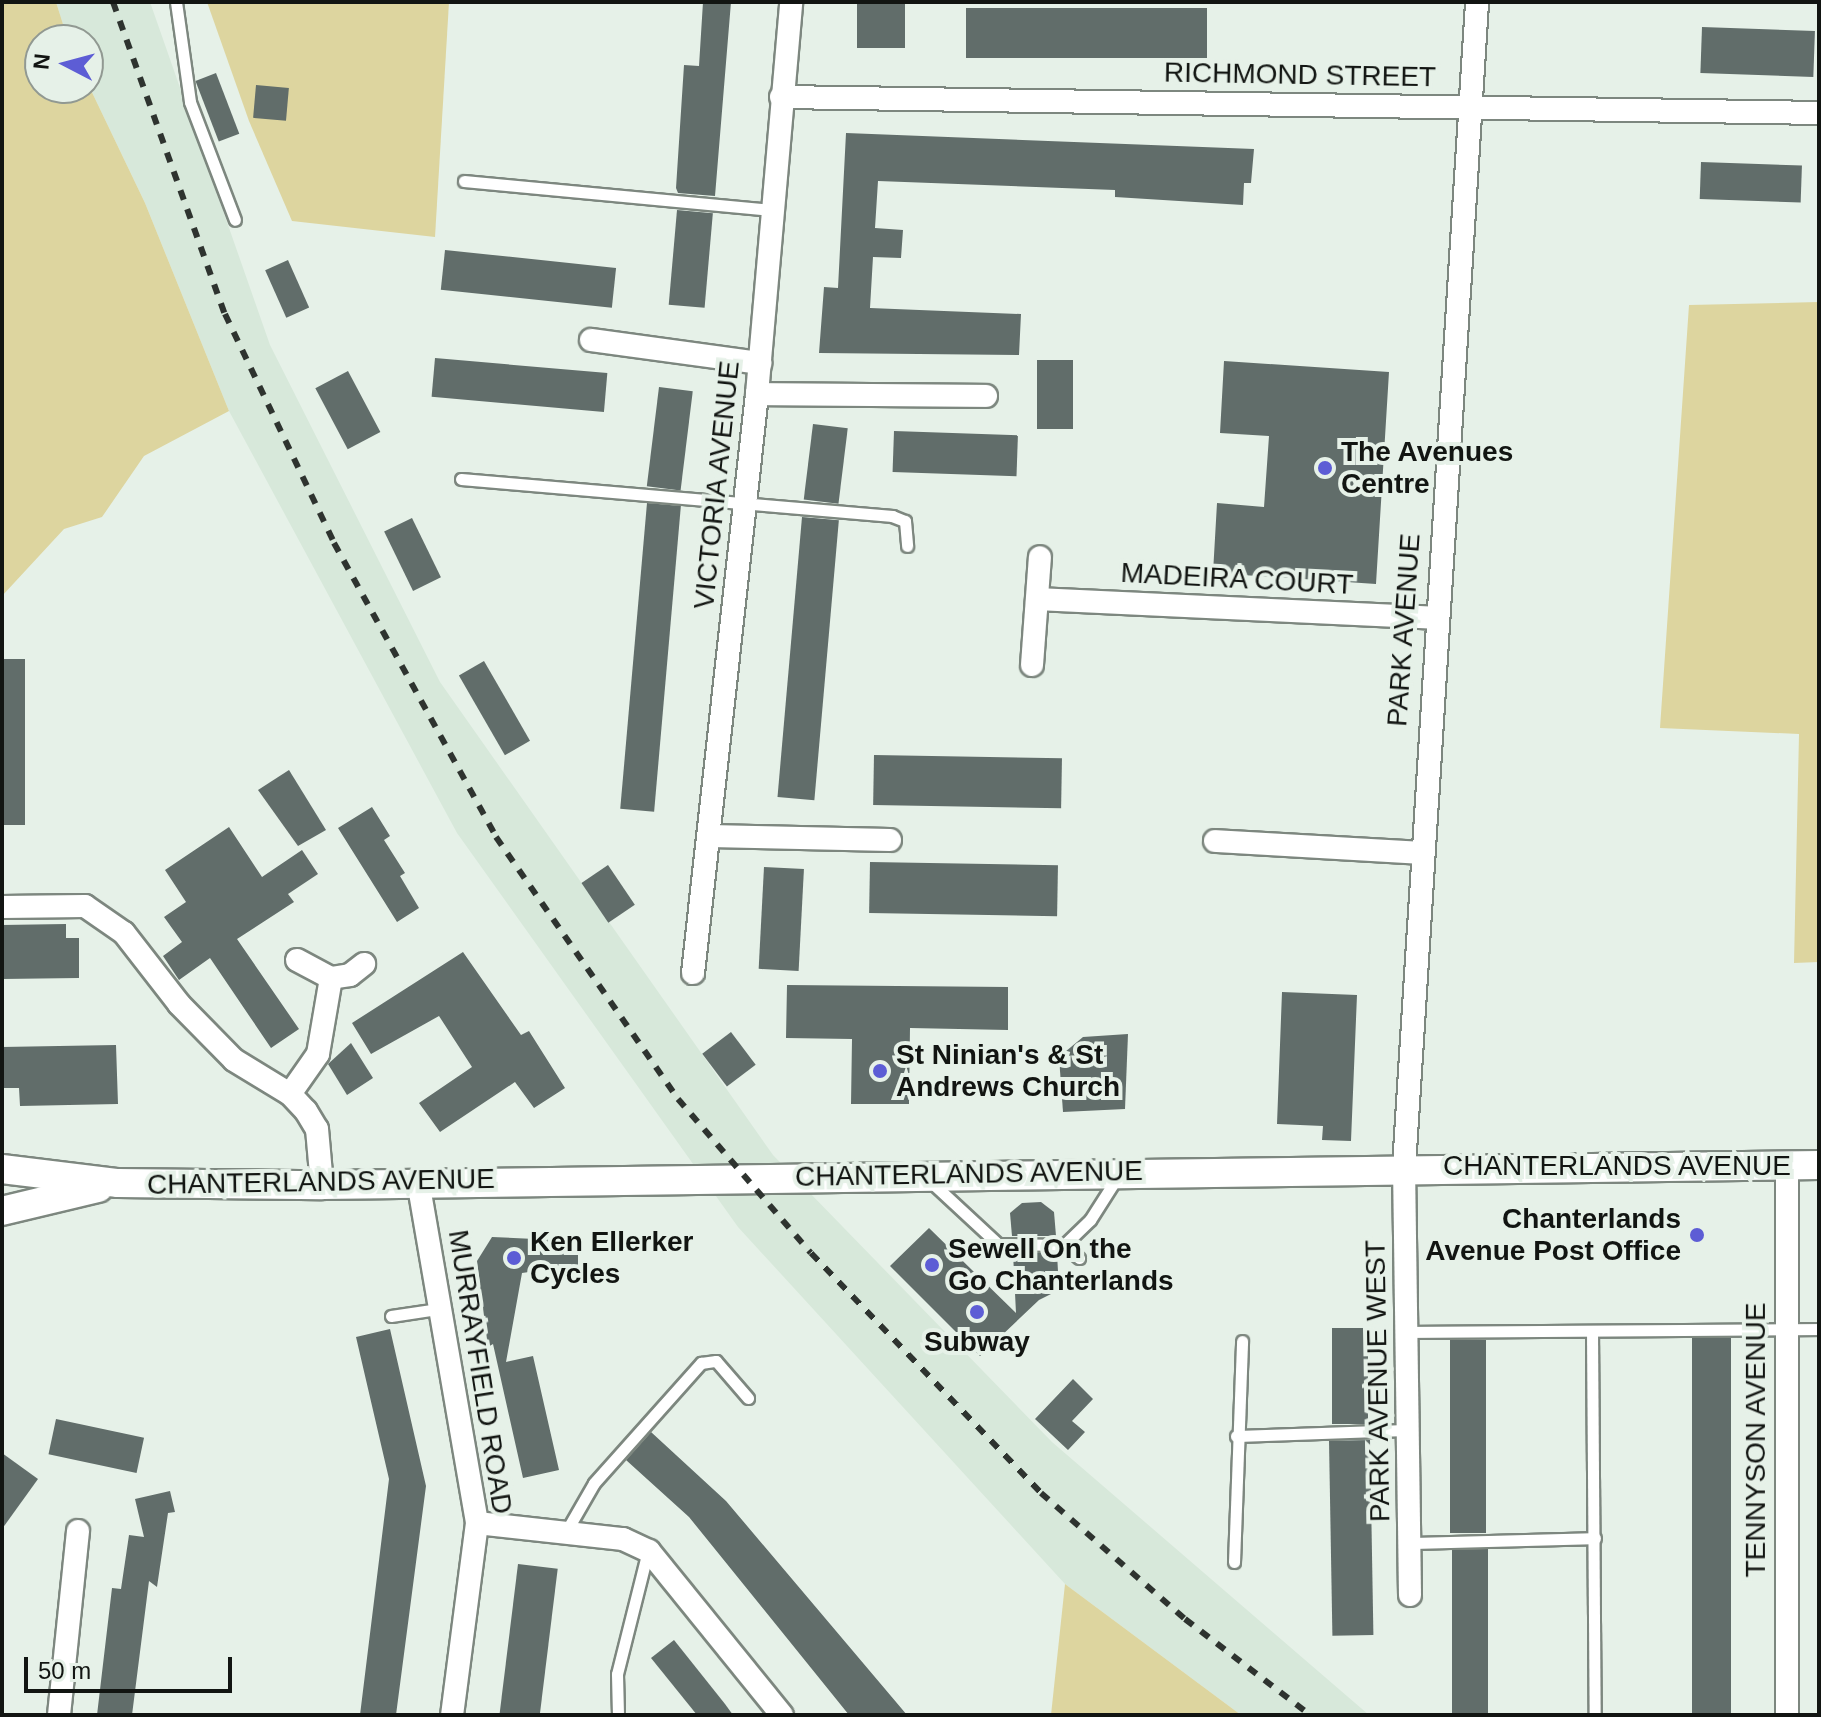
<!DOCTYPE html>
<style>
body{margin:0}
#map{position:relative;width:1821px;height:1717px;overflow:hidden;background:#e6f1e8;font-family:Helvetica,sans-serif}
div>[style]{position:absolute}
.built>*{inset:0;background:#d7e8da}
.green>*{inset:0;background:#ddd59f}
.building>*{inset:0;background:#616d6a;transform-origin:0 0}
.roads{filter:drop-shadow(2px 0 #7d877f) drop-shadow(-2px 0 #7d877f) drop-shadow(0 2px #7d877f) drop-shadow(0 -2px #7d877f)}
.service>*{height:11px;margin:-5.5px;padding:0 5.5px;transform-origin:5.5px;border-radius:5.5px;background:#fff}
.minor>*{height:22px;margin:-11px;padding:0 11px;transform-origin:11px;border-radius:11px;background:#fff}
.tertiary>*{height:28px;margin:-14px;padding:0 14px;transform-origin:14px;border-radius:14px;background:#fff}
.rail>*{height:6px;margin-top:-3px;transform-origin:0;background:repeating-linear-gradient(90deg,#2e332f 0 10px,transparent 0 20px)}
.dots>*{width:22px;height:22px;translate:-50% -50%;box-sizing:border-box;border:4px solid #e6f1e8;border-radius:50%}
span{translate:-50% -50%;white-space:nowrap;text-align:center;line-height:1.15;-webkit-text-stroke:8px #e6f1e8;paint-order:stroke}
.street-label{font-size:28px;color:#121512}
.poi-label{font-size:28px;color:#121512;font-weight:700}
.left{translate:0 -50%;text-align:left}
.right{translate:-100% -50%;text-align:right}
.frame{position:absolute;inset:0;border:4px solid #121512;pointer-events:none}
.north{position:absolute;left:24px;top:24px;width:80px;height:80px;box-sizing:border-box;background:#e6f1e8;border:2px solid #919992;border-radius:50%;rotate:276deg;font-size:22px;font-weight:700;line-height:32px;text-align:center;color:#121512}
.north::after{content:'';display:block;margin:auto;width:28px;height:36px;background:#5d5dd5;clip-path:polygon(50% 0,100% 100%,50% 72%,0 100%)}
.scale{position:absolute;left:24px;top:1657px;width:208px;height:36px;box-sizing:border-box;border:4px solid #121512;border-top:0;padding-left:10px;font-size:24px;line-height:28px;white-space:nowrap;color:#121512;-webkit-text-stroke:6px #e6f1e8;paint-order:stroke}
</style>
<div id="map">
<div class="built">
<div style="clip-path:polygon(56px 2px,150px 2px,270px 345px,440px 682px,773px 1155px,1052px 1442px,1369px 1715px,1241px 1715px,1065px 1584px,738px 1227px,457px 833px,229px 411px,145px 203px,88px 84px,88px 40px,68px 40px)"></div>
</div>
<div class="green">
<div style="clip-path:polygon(2px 2px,56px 2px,68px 40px,40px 40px,40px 88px,88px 88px,88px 84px,145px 203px,229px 411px,144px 456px,102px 517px,64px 529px,2px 596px)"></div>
<div style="clip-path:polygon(207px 2px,449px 2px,435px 237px,292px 221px,249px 121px)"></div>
<div style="clip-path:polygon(1819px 302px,1819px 962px,1794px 963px,1799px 734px,1660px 728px,1689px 305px)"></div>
<div style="clip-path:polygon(1065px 1584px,1241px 1715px,1051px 1715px)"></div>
</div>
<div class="building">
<div style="clip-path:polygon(703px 2px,731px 2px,715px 196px,678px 193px,676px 188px,684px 65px,699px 66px)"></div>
<div style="left:857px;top:2px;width:48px;height:46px"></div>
<div style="left:966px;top:8px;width:241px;height:50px"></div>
<div style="left:1702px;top:27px;width:113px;height:46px;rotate:2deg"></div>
<div style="left:216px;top:73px;width:65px;height:22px;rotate:69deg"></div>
<div style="left:256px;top:85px;width:33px;height:33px;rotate:5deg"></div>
<div style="clip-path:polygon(846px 133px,1254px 149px,1251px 183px,1244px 183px,1243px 205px,1115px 197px,1115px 190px,878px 181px,875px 228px,903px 230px,901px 258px,873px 257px,870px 308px,1021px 314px,1019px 355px,819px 353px,824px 287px,838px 288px)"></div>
<div style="left:1701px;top:162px;width:101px;height:37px;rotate:2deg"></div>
<div style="left:677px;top:210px;width:36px;height:95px;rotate:5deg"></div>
<div style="left:445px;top:250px;width:172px;height:40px;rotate:6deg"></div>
<div style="left:288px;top:260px;width:52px;height:25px;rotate:66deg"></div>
<div style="left:435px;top:358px;width:173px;height:39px;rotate:5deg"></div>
<div style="left:1037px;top:360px;width:36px;height:69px"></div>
<div style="clip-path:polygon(1224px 361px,1389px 372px,1376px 584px,1213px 573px,1217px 503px,1264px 507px,1269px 436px,1220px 433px)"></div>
<div style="left:348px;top:371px;width:69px;height:37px;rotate:62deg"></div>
<div style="left:659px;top:387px;width:34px;height:100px;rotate:7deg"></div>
<div style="left:813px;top:424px;width:35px;height:76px;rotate:7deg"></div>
<div style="left:894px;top:431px;width:124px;height:41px;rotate:2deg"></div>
<div style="left:647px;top:503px;width:34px;height:307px;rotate:5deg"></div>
<div style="left:802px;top:517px;width:37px;height:281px;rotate:5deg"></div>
<div style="left:412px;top:518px;width:66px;height:31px;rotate:64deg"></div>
<div style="left:2px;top:659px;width:23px;height:166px"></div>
<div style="left:484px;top:661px;width:92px;height:29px;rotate:60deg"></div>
<div style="left:874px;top:755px;width:188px;height:50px;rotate:1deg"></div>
<div style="clip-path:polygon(289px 770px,326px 830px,298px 846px,258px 790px)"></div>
<div style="clip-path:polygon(372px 807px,390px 836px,384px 840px,405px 873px,400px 876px,419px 908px,397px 922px,338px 828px)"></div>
<div style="clip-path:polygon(229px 827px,262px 877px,302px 850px,318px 874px,288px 894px,294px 902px,237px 939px,299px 1029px,271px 1048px,210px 958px,179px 980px,163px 956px,182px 942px,164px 917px,186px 902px,165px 870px)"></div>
<div style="left:870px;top:862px;width:188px;height:51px;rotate:1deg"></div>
<div style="left:608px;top:865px;width:48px;height:32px;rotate:56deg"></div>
<div style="left:764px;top:867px;width:40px;height:102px;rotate:3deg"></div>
<div style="clip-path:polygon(66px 924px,66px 938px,79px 938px,79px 978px,2px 979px,2px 925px)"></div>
<div style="clip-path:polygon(463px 952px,521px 1035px,529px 1031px,565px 1088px,534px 1108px,515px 1082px,440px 1132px,419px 1103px,472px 1067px,439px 1016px,371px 1054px,352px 1023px)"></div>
<div style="clip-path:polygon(787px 985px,1008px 987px,1008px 1030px,910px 1028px,909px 1104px,851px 1104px,852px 1039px,786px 1038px)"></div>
<div style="clip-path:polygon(1282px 992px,1357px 995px,1351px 1141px,1322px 1140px,1323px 1126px,1277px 1124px)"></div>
<div style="left:731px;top:1032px;width:41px;height:36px;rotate:53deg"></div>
<div style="clip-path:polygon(1128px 1034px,1125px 1109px,1063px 1112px,1059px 1057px,1083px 1037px)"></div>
<div style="clip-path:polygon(351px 1043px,373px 1078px,347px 1095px,328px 1064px)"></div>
<div style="clip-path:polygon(116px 1045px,118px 1104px,20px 1106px,19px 1088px,2px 1088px,2px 1047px)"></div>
<div style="clip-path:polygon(1041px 1202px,1054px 1212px,1056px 1236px,1012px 1236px,1010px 1213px,1022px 1203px)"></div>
<div style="clip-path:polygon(929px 1228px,1016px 1313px,1013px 1253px,1057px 1253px,1059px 1290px,1039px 1300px,980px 1356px,890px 1266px)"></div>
<div style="clip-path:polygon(492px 1237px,578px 1241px,578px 1265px,522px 1273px,506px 1362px,533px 1356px,559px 1470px,523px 1478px,493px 1344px,488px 1347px,477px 1261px)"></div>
<div style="left:1332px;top:1328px;width:36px;height:96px"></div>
<div style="clip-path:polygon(390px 1329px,426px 1486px,396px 1715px,360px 1715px,389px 1479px,356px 1337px)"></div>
<div style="left:1692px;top:1338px;width:39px;height:377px"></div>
<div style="left:1450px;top:1340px;width:36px;height:193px"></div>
<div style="clip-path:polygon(1073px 1379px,1093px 1399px,1072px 1421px,1085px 1432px,1068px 1450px,1035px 1419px)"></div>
<div style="left:56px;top:1419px;width:90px;height:36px;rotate:12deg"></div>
<div style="clip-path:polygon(651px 1432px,726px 1501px,907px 1715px,849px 1715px,689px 1517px,626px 1460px)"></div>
<div style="left:1370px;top:1440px;width:195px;height:41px;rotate:89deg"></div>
<div style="clip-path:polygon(2px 1453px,38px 1479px,2px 1529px)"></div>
<div style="clip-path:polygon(170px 1491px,175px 1512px,168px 1513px,157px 1587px,149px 1581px,132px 1715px,97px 1715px,112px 1588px,121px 1589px,129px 1535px,144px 1537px,135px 1499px)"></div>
<div style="left:1488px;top:1549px;width:166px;height:36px;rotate:90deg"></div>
<div style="left:518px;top:1564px;width:40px;height:152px;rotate:7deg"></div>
<div style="clip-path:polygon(674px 1640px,725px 1704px,733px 1715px,697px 1715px,651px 1658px)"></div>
</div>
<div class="roads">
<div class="service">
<div style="left:176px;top:2px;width:101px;rotate:82deg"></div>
<div style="left:190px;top:102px;width:126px;rotate:69.1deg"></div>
<div style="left:464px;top:181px;width:309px;rotate:5.4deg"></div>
<div style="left:461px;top:479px;width:433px;rotate:4.9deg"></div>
<div style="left:892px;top:516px;width:14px;rotate:21deg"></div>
<div style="left:905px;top:521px;width:25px;rotate:85deg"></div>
<div style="left:930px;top:1181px;width:93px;rotate:42.8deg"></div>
<div style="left:998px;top:1244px;width:66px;rotate:0.9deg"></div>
<div style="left:1064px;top:1245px;width:36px;rotate:-44deg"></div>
<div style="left:1090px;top:1220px;width:52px;rotate:-57.5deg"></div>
<div style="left:1064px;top:1245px;width:20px;rotate:41deg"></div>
<div style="left:391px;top:1316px;width:48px;rotate:-8.5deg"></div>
<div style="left:1592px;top:1331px;width:384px;rotate:89.6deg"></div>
<div style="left:1407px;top:1332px;width:412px;rotate:-0.4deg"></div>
<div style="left:1236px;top:1436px;width:171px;rotate:-2deg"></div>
<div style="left:567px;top:1530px;width:54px;rotate:-60.1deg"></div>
<div style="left:594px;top:1483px;width:161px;rotate:-48.3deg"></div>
<div style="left:701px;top:1363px;width:15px;rotate:-8deg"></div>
<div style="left:716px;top:1361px;width:49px;rotate:49.1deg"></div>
<div style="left:1409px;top:1543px;width:186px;rotate:-1.5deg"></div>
<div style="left:1234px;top:1562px;width:221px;rotate:-87.9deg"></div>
<div style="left:618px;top:1715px;width:41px;rotate:-91.4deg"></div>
<div style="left:617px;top:1674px;width:127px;rotate:-75.9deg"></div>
</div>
<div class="minor">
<div style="left:781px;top:97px;width:1038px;rotate:0.88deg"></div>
<div style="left:591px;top:340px;width:171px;rotate:7.8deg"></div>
<div style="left:757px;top:394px;width:229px;rotate:0.5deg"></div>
<div style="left:1037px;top:599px;width:398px;rotate:2.7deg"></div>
<div style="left:1032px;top:665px;width:108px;rotate:-85.8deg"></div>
<div style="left:710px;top:836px;width:180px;rotate:1.3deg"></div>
<div style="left:1215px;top:841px;width:206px;rotate:3.3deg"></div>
<div style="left:2px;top:907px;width:83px;rotate:-0.7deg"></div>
<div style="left:85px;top:906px;width:47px;rotate:34.7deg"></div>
<div style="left:124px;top:933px;width:90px;rotate:52.2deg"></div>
<div style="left:179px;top:1004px;width:78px;rotate:45.5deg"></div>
<div style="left:234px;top:1060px;width:66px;rotate:31.3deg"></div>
<div style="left:290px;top:1094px;width:23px;rotate:47deg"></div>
<div style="left:306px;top:1111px;width:21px;rotate:59deg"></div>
<div style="left:317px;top:1129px;width:56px;rotate:84.9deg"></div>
<div style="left:297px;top:960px;width:38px;rotate:28deg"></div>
<div style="left:331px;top:978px;width:19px;rotate:-9deg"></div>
<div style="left:350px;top:975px;width:18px;rotate:-38deg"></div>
<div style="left:693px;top:973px;width:583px;rotate:-83.69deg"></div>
<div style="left:757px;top:394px;width:393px;rotate:-85deg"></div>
<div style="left:290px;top:1094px;width:49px;rotate:-55deg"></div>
<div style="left:318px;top:1054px;width:77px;rotate:-80.3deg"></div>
<div style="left:1787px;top:1165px;width:550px;rotate:90deg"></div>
<div style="left:418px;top:1181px;width:347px;rotate:80.2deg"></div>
<div style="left:477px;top:1523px;width:194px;rotate:97.4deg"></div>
<div style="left:477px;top:1523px;width:147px;rotate:6.3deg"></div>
<div style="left:623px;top:1539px;width:29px;rotate:25deg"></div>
<div style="left:649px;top:1551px;width:211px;rotate:51deg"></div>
<div style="left:1410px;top:1595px;width:428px;rotate:-90.8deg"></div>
<div style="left:1404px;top:1167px;width:1167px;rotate:-86.41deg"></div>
<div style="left:59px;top:1715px;width:185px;rotate:-84.1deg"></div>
</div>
<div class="tertiary">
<div style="left:2px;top:1169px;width:117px;rotate:6.9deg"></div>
<div style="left:118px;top:1183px;width:204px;rotate:0.6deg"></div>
<div style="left:322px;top:1185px;width:1497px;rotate:-0.77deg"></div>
<div style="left:2px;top:1211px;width:99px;rotate:-13.5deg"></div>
</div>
</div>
<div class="rail">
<div style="left:113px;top:2px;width:331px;rotate:70.3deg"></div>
<div style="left:225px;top:314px;width:254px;rotate:64.5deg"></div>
<div style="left:334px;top:543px;width:336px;rotate:61.1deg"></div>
<div style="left:496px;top:837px;width:319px;rotate:55.2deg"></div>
<div style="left:678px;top:1099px;width:203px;rotate:49.2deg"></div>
<div style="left:811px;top:1253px;width:332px;rotate:46.2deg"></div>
<div style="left:1041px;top:1493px;width:191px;rotate:41.2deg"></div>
<div style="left:1185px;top:1619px;width:158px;rotate:37.5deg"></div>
</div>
<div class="dots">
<div style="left:1325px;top:468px;background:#5d5dd5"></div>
<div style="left:880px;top:1071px;background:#5d5dd5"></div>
<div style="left:1697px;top:1235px;background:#5d5dd5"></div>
<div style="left:514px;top:1258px;background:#5d5dd5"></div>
<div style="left:932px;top:1265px;background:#5d5dd5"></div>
<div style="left:977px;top:1312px;background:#5d5dd5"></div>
</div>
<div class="street-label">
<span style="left:1300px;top:75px;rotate:1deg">RICHMOND STREET</span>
<span style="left:717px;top:485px;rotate:-84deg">VICTORIA AVENUE</span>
<span style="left:1237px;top:579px;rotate:3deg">MADEIRA COURT</span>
<span style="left:1404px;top:630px;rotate:-86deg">PARK AVENUE</span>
<span style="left:1617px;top:1166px">CHANTERLANDS AVENUE</span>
<span style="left:969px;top:1174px;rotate:-1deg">CHANTERLANDS AVENUE</span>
<span style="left:321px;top:1182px;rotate:-1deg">CHANTERLANDS AVENUE</span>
<span style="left:480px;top:1372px;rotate:81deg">MURRAYFIELD ROAD</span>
<span style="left:1378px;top:1381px;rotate:-91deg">PARK AVENUE WEST</span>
<span style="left:1756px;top:1440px;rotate:-90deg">TENNYSON AVENUE</span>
</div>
<div class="poi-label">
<span class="left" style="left:1341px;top:468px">The Avenues<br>Centre</span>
<span class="left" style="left:896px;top:1071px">St Ninian's &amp; St<br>Andrews Church</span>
<span class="right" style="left:1681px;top:1235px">Chanterlands<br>Avenue Post Office</span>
<span class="left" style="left:530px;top:1258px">Ken Ellerker<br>Cycles</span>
<span class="left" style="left:948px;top:1265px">Sewell On the<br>Go Chanterlands</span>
<span style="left:977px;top:1342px">Subway</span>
</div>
<div class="frame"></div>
<div class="north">N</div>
<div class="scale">50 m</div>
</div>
